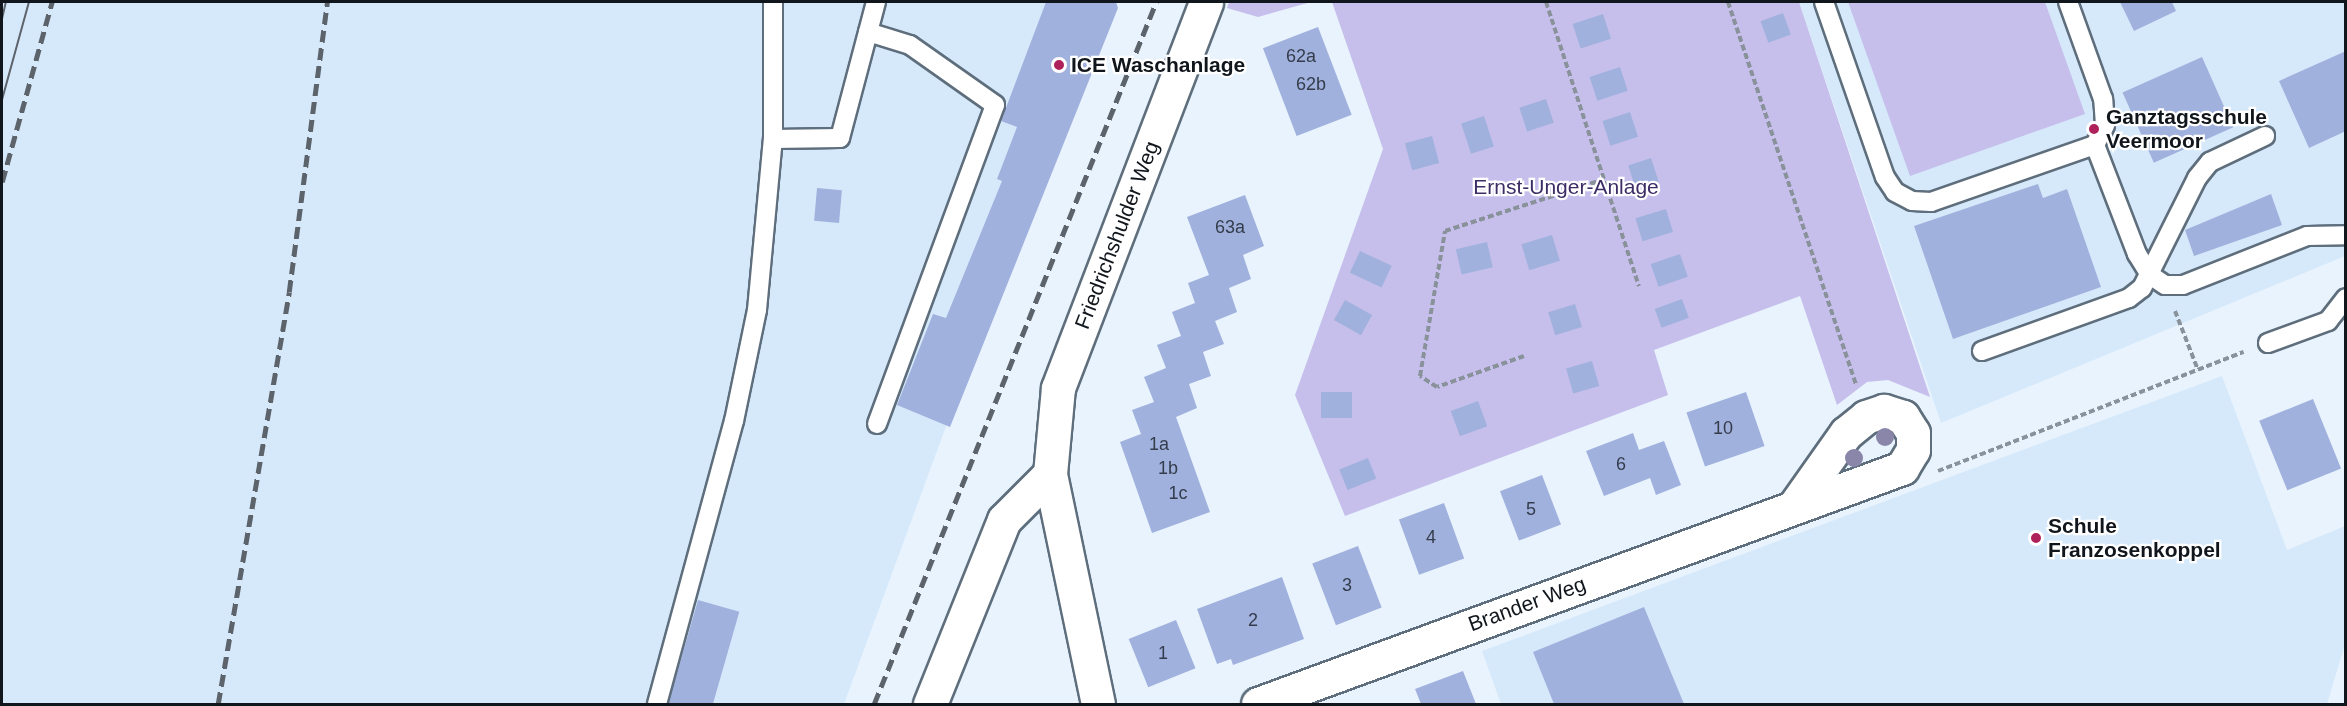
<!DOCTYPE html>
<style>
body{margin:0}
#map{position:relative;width:2347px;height:706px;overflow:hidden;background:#e8f3fd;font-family:Arial,sans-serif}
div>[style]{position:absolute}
.built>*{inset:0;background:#d6e9fb}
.green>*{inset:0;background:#c6bfeb}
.building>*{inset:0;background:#a1b1dd;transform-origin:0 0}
.path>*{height:4px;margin-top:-2px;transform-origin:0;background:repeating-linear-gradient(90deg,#89929a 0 6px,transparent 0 9px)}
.roads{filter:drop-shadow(2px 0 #5e6e7c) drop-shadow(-2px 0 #5e6e7c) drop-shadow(0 2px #5e6e7c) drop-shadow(0 -2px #5e6e7c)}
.service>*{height:18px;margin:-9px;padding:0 9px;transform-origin:9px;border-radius:9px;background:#fff}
.minor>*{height:33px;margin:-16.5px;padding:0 16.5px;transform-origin:16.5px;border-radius:16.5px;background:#fff}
.tram>*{height:1.5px;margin:-0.75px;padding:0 0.75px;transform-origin:0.75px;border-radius:0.75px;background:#5c636b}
.rail>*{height:4.5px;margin-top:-2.25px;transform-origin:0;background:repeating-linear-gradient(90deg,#5c636b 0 12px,transparent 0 18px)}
.trees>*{width:18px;height:18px;margin:-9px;border-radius:50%;background:#8986aa}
.dots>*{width:16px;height:16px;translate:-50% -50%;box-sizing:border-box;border:3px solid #fff;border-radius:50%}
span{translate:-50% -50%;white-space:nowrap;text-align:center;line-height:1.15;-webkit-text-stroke:4.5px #fff;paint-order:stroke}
.number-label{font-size:18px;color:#343d4c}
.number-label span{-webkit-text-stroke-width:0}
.poi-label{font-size:21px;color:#10161c;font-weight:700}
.left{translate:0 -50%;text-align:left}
.park-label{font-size:21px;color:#3c2d66}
.street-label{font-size:21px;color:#10161c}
.frame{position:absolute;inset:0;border:3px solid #10161c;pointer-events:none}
</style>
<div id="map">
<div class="built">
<div style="clip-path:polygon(2px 2px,1066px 2px,991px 304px,844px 704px,2px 704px)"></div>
<div style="clip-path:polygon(1799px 2px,2345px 2px,2345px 256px,1941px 423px)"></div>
<div style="clip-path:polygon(2222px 376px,2287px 550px,2345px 526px,2345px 644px,2327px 704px,1501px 704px,1482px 651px)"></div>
</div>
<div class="green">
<div style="clip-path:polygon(1229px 2px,1311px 2px,1258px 17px,1227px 8px)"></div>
<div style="clip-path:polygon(1332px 2px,1799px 2px,1930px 397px,1888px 380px,1867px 382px,1837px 405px,1800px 296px,1654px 350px,1668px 395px,1345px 516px,1295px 395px,1383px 149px)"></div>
<div style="clip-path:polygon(1848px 2px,2045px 2px,2085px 114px,1910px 176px)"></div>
</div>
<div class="building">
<div style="clip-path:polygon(1046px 2px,1116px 2px,1118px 8px,950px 427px,897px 405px,933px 314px,946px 318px,1002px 181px,997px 179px,1017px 127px,1001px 121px)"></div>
<div style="clip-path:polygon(2120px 2px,2172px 2px,2176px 11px,2134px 31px)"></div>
<div style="left:1783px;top:13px;width:23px;height:24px;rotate:70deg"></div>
<div style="left:1603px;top:14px;width:26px;height:32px;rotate:72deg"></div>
<div style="left:1318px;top:27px;width:94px;height:59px;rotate:69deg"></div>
<div style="clip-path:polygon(2346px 51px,2346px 131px,2309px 148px,2279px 81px)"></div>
<div style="left:2202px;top:57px;width:77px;height:87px;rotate:66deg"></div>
<div style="left:1620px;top:67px;width:25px;height:32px;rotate:72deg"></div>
<div style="left:1546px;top:99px;width:25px;height:28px;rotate:72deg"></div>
<div style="left:1630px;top:112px;width:26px;height:29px;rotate:72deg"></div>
<div style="left:1484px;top:116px;width:32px;height:24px;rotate:72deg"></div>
<div style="left:1432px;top:136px;width:28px;height:28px;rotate:75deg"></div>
<div style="left:1651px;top:158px;width:25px;height:24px;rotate:72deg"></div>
<div style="clip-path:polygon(2038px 184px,2043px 198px,2067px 189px,2101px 287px,1953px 339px,1914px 226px)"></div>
<div style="left:817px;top:188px;width:25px;height:33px;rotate:5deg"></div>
<div style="clip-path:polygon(2271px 194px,2282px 225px,2194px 256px,2185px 230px)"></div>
<div style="clip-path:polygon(1245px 195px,1264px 246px,1243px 255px,1251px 279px,1229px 288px,1237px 312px,1215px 321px,1224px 344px,1203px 352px,1211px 376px,1189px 384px,1197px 408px,1176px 417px,1210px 512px,1152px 533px,1120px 442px,1141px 434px,1132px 410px,1154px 402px,1144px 377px,1166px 368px,1157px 345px,1181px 336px,1172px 312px,1195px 303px,1188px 283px,1209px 275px,1187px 217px)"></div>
<div style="left:1666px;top:209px;width:24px;height:32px;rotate:73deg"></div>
<div style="left:1552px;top:235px;width:27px;height:32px;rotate:73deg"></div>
<div style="left:1487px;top:242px;width:26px;height:32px;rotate:77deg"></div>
<div style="left:1360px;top:251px;width:35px;height:24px;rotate:25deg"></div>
<div style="left:1680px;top:254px;width:24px;height:31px;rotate:71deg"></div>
<div style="left:1682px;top:299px;width:20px;height:29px;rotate:70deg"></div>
<div style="left:1345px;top:300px;width:31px;height:23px;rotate:29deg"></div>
<div style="left:1575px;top:304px;width:24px;height:28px;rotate:73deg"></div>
<div style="left:1592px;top:361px;width:26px;height:27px;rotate:74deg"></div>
<div style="left:1321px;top:392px;width:31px;height:26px"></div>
<div style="left:1746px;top:392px;width:57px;height:63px;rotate:71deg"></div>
<div style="left:2313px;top:399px;width:75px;height:58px;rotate:68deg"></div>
<div style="left:1478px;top:401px;width:27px;height:29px;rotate:70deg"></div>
<div style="clip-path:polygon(1633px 433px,1639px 450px,1664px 441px,1681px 485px,1656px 495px,1650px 478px,1604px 496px,1586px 451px)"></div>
<div style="left:1368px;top:458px;width:22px;height:31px;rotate:68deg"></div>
<div style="left:1542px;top:475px;width:53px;height:45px;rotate:69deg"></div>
<div style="left:1444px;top:503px;width:59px;height:48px;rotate:70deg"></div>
<div style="left:1358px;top:546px;width:66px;height:49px;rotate:69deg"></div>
<div style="clip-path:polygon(1282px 577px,1304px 639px,1233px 665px,1231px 659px,1217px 664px,1197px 609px)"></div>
<div style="left:698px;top:600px;width:43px;height:109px;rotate:16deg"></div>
<div style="clip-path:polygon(1644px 607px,1684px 704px,1554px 704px,1533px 652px)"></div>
<div style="left:1176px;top:620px;width:52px;height:51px;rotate:68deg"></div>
<div style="clip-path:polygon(1463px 671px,1476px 704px,1421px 704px,1415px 689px)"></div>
</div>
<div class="path">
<div style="left:1546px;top:2px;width:299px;rotate:71.9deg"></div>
<div style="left:1728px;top:2px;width:404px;rotate:71.5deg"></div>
<div style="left:2175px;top:311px;width:63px;rotate:68.7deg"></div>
<div style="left:1524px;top:356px;width:92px;rotate:160.4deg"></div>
<div style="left:1437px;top:387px;width:20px;rotate:-147deg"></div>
<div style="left:1420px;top:376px;width:147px;rotate:-80.2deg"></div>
<div style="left:1445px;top:231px;width:165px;rotate:-18deg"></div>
<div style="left:1938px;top:471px;width:328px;rotate:-21.3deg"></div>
</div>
<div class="roads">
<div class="service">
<div style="left:1824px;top:2px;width:185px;rotate:70.8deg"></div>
<div style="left:1885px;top:177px;width:18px;rotate:56deg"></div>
<div style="left:1895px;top:192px;width:19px;rotate:28deg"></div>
<div style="left:1912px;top:201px;width:19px;rotate:3deg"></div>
<div style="left:1931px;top:202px;width:174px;rotate:-19.2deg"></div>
<div style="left:2095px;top:145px;width:22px;rotate:-63deg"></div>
<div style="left:2105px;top:125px;width:26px;rotate:-94deg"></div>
<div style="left:2103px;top:99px;width:103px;rotate:-109.8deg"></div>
<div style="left:868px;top:32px;width:44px;rotate:17.2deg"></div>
<div style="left:910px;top:45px;width:104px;rotate:35.2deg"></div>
<div style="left:995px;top:105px;width:340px;rotate:110.3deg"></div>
<div style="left:773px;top:139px;width:67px;rotate:-0.9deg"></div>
<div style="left:840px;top:138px;width:141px;rotate:-75.2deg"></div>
<div style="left:2095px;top:145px;width:117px;rotate:68.9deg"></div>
<div style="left:2137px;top:254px;width:25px;rotate:58deg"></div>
<div style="left:2150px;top:275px;width:18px;rotate:34deg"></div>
<div style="left:2165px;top:285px;width:18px"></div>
<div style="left:2183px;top:285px;width:133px;rotate:-21.6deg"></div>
<div style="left:2307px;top:236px;width:39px;rotate:-1deg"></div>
<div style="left:2268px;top:343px;width:64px;rotate:-20.1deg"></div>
<div style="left:2328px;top:321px;width:29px;rotate:-52deg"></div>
<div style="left:1982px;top:351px;width:156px;rotate:-19.8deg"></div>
<div style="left:2129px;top:298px;width:16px;rotate:-38deg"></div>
<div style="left:2142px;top:288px;width:123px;rotate:-63.4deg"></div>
<div style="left:2197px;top:178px;width:21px;rotate:-51deg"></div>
<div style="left:2210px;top:162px;width:61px;rotate:-25.3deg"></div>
<div style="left:657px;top:704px;width:293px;rotate:-74.8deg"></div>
<div style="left:734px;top:421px;width:113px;rotate:-78.3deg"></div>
<div style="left:757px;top:310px;width:172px;rotate:-84.7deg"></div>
<div style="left:773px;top:139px;width:137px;rotate:-90deg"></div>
</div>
<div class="minor">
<div style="left:930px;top:704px;width:198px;rotate:-68.1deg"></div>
<div style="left:1004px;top:520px;width:65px;rotate:-45deg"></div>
<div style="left:1098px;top:704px;width:235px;rotate:-101.8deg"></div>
<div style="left:1050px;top:474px;width:86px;rotate:-84.7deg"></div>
<div style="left:1058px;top:388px;width:413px;rotate:-69deg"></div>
<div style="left:1258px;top:704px;width:686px;rotate:-20.13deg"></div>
<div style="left:1902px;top:468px;width:21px;rotate:-59deg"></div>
<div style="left:1913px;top:450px;width:17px;rotate:-90deg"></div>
<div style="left:1913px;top:433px;width:19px;rotate:-122deg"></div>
<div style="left:1903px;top:417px;width:20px;rotate:-162deg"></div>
<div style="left:1884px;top:411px;width:19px;rotate:162deg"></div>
<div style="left:1866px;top:417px;width:26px;rotate:141deg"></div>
<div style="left:1846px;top:433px;width:87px;rotate:125.2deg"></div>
</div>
</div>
<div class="tram">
<div style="left:2px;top:19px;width:17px;rotate:-77deg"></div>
<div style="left:2px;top:100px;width:102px;rotate:-74.6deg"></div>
</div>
<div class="rail">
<div style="left:2px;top:182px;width:187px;rotate:-74.5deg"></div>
<div style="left:218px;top:704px;width:418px;rotate:-80.2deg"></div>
<div style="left:289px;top:292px;width:292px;rotate:-82.5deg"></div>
<div style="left:874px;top:704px;width:757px;rotate:-68.11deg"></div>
</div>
<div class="trees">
<div style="left:1885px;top:437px"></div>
<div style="left:1854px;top:458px"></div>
</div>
<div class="dots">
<div style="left:1059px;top:65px;background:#af215a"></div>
<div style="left:2094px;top:129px;background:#af215a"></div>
<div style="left:2036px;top:538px;background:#af215a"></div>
</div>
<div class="number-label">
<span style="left:1301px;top:56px">62a</span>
<span style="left:1311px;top:84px">62b</span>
<span style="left:1230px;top:227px">63a</span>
<span style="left:1723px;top:428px">10</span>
<span style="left:1159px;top:444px">1a</span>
<span style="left:1621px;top:464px">6</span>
<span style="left:1168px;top:468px">1b</span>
<span style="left:1178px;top:493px">1c</span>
<span style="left:1531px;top:509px">5</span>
<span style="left:1431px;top:537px">4</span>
<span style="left:1347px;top:585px">3</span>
<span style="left:1253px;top:620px">2</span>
<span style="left:1163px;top:653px">1</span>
</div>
<div class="poi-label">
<span class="left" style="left:1071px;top:65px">ICE Waschanlage</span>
<span class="left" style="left:2106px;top:129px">Ganztagsschule<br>Veermoor</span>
<span class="left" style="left:2048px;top:538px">Schule<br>Franzosenkoppel</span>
</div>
<div class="park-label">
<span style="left:1566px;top:187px">Ernst-Unger-Anlage</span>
</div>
<div class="street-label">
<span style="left:1117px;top:235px;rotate:-69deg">Friedrichshulder Weg</span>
<span style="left:1527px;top:604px;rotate:-20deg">Brander Weg</span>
</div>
<div class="frame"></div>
</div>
